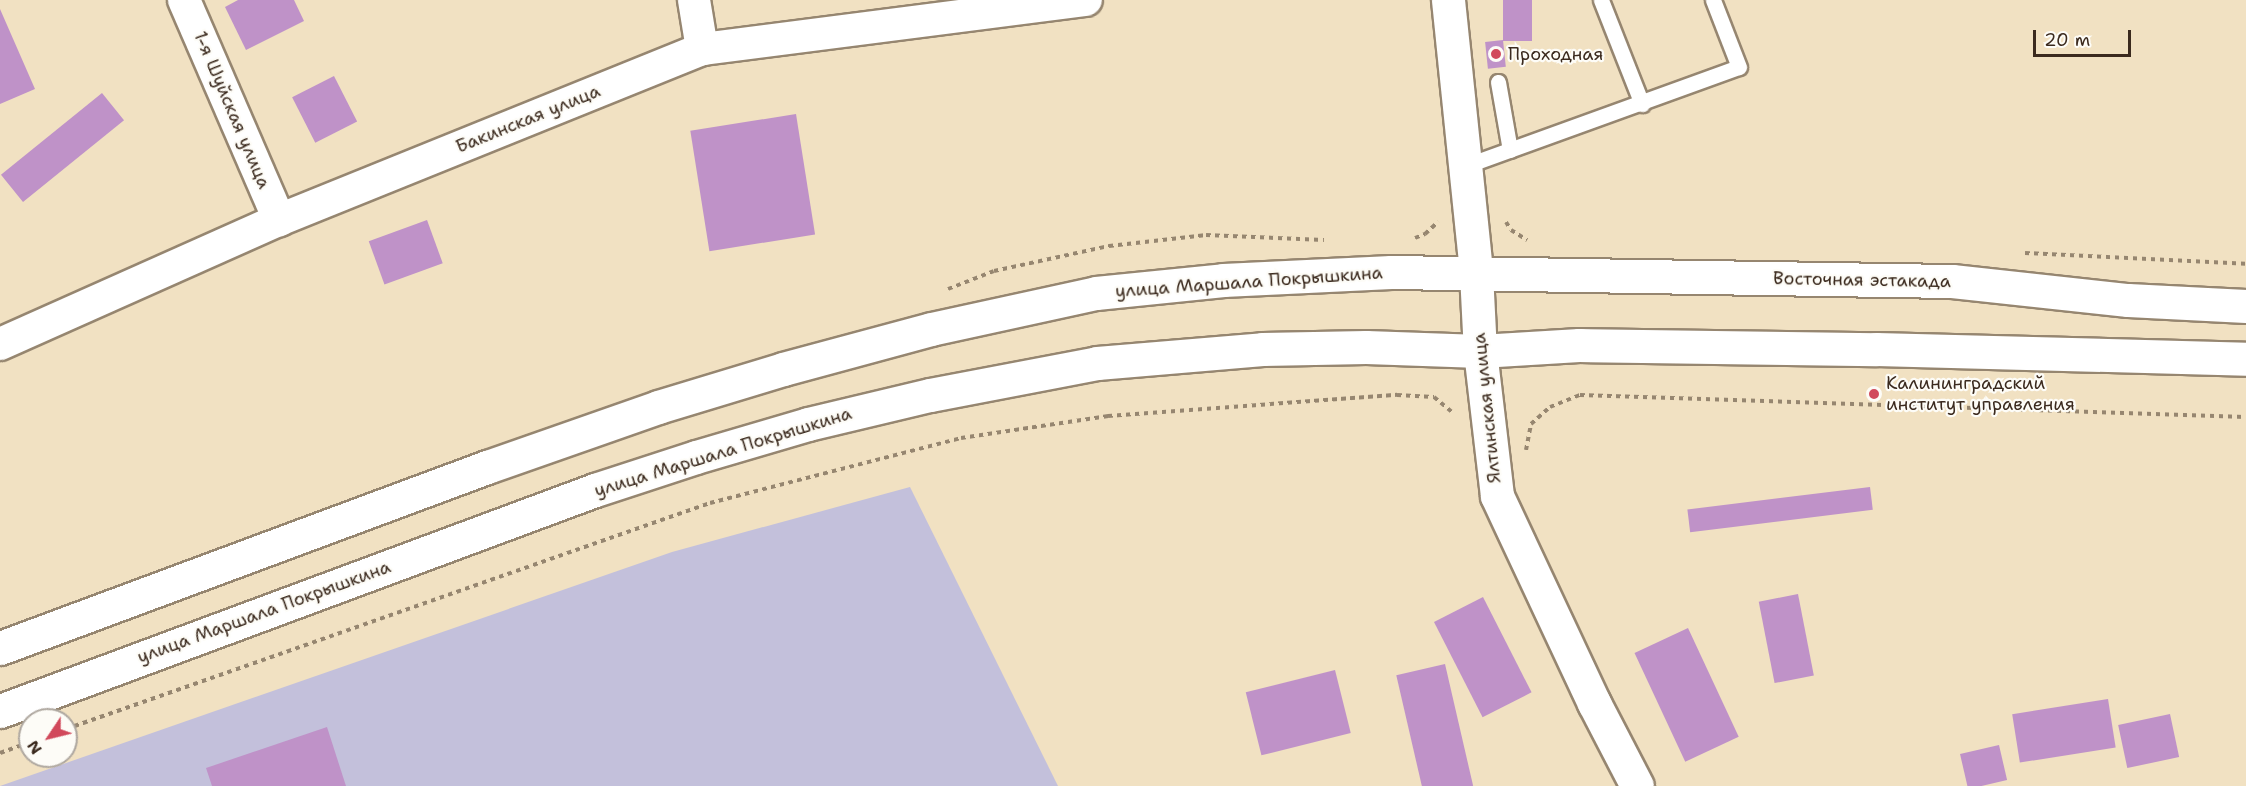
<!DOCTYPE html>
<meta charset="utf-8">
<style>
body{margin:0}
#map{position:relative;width:2246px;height:786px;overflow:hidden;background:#f1e1c2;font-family:"Shantell Sans",sans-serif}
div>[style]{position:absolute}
.industrial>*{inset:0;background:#c3c0db}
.building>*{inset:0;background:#bf92c8;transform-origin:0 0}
.path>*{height:4px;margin-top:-2px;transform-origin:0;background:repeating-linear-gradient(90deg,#968670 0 4.5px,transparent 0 9px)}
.roads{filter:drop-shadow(2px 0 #968670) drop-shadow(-2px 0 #968670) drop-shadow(0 2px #968670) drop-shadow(0 -2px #968670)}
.service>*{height:15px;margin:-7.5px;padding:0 7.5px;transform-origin:7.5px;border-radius:7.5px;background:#fff}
.minor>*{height:32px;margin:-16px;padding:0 16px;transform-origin:16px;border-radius:16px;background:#fff}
.tertiary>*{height:33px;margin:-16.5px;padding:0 16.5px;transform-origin:16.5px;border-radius:16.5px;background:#fff}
.secondary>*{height:33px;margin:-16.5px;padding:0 16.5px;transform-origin:16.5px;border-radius:16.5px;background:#fff}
.dots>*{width:16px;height:16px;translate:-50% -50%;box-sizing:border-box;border:3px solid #fdfcf7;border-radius:50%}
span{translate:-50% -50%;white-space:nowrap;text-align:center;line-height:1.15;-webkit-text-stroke:4.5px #fdfcf7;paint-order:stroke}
.poi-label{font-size:18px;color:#3b2a1e}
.left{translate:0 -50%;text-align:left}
.street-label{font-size:18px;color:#3b2a1e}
.north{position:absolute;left:18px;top:708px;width:60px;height:60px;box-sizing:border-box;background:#fdfcf7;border:2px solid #afa8a0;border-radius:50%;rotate:235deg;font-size:16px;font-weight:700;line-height:24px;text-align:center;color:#3b2a1e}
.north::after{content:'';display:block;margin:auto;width:21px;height:27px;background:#d1495b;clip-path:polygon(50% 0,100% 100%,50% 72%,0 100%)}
.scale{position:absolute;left:2033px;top:30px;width:98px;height:27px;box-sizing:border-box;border:3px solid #3b2a1e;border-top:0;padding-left:8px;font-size:18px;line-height:21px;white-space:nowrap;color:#3b2a1e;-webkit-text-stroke:4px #fdfcf7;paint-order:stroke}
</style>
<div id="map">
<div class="industrial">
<div style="clip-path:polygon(910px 487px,1058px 786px,0 786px,672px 552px)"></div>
</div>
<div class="building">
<div style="clip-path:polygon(238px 0,294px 0,304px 21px,246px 50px,225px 7px)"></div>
<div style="left:1503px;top:0;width:29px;height:41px"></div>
<div style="clip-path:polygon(0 9px,35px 89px,0 104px)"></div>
<div style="left:1503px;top:40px;width:27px;height:18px;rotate:84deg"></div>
<div style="left:334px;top:76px;width:51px;height:47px;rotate:63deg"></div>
<div style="left:102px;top:93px;width:35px;height:130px;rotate:51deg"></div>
<div style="left:796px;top:114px;width:122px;height:107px;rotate:81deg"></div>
<div style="left:427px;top:220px;width:46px;height:62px;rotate:70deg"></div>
<div style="left:1870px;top:487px;width:23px;height:184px;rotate:83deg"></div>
<div style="left:1798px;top:594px;width:83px;height:40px;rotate:79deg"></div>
<div style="left:1483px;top:597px;width:107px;height:55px;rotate:63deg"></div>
<div style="left:1688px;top:628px;width:120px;height:59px;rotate:65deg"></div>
<div style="left:1445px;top:664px;width:125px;height:50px;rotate:77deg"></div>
<div style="left:1335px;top:670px;width:65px;height:92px;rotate:76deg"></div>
<div style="left:2108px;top:699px;width:49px;height:97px;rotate:81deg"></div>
<div style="left:2170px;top:714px;width:44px;height:53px;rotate:78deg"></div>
<div style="clip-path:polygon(327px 727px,346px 786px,212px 786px,206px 768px)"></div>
<div style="left:1999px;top:745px;width:36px;height:40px;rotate:77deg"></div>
</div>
<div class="path">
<div style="left:1506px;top:222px;width:9px;rotate:58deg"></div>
<div style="left:1511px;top:230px;width:19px;rotate:32deg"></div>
<div style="left:1415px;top:238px;width:11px;rotate:-22deg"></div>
<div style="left:1425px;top:234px;width:18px;rotate:-43deg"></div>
<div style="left:2025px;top:253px;width:221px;rotate:2.8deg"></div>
<div style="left:948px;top:289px;width:49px;rotate:-21.4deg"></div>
<div style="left:994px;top:271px;width:118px;rotate:-12.3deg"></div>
<div style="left:1109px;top:246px;width:98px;rotate:-6.5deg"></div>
<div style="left:1206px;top:235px;width:118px;rotate:2.4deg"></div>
<div style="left:1526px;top:450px;width:26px;rotate:-79deg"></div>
<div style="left:1531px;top:424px;width:25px;rotate:-42deg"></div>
<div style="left:1550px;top:407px;width:32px;rotate:-22deg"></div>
<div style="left:1580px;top:395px;width:666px;rotate:1.89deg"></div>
<div style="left:66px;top:729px;width:683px;rotate:-19.34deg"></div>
<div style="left:710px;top:503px;width:259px;rotate:-14.5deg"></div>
<div style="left:961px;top:438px;width:149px;rotate:-8.5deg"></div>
<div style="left:1108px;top:416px;width:290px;rotate:-4.2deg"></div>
<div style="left:1397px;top:395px;width:37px;rotate:3deg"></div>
<div style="left:1434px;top:397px;width:25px;rotate:40deg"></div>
<div style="left:0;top:753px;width:32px;rotate:-20deg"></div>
</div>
<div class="roads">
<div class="service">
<div style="left:1601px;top:0;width:112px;rotate:68.5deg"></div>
<div style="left:1498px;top:82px;width:69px;rotate:80deg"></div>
<div style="left:1465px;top:166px;width:291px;rotate:-19.9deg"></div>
<div style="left:1739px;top:67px;width:72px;rotate:-111.2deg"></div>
</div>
<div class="minor">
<div style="left:184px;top:0;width:240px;rotate:66.6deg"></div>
<div style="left:694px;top:0;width:50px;rotate:80.7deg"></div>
<div style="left:0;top:344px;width:305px;rotate:-24deg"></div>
<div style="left:279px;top:220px;width:456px;rotate:-22deg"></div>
<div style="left:702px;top:49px;width:387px;rotate:-7.3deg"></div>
</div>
<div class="tertiary">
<div style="left:1448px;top:0;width:274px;rotate:84.1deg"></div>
<div style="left:1480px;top:351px;width:146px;rotate:83.3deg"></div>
<div style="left:1497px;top:496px;width:229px;rotate:64.9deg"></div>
<div style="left:1594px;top:703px;width:93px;rotate:62.6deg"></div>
</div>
<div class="secondary">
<div style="left:1476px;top:273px;width:78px;rotate:87.1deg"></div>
<div style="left:0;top:648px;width:520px;rotate:-20.39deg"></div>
<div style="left:487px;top:467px;width:181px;rotate:-19.3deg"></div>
<div style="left:658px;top:407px;width:131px;rotate:-16.9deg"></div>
<div style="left:783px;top:369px;width:153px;rotate:-15.1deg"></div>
<div style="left:931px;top:329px;width:169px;rotate:-12.3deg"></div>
<div style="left:1096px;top:293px;width:128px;rotate:-5.8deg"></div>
<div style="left:1223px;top:280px;width:168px;rotate:-2.7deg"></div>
<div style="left:1391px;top:272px;width:561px;rotate:0.92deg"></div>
<div style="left:1952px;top:281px;width:177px;rotate:6.2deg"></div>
<div style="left:2128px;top:300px;width:118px;rotate:2.9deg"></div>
<div style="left:0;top:711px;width:635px;rotate:-20.38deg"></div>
<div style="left:595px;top:490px;width:106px;rotate:-18.1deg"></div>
<div style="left:696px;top:457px;width:117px;rotate:-16.4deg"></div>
<div style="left:808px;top:424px;width:125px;rotate:-13.4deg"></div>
<div style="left:930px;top:395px;width:170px;rotate:-10.8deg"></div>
<div style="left:1097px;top:363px;width:166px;rotate:-4.8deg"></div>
<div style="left:1262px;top:349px;width:104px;rotate:-1.1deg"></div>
<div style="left:1366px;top:347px;width:114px;rotate:2deg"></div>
<div style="left:1480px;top:351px;width:99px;rotate:-3.5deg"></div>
<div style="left:1579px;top:345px;width:297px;rotate:0.8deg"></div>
<div style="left:1876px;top:349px;width:370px;rotate:1.5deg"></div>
</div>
</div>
<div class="dots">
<div style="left:1496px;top:54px;background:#d1495b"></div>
<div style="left:1874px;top:394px;background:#d1495b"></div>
</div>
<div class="poi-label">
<span class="left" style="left:1508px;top:54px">Проходная</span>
<span class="left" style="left:1886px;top:394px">Калининградский<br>институт управления</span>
</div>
<div class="street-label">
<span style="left:232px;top:110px;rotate:67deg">1-я Шуйская улица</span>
<span style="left:528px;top:119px;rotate:-22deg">Бакинская улица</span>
<span style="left:1862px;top:280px;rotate:1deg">Восточная эстакада</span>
<span style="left:1249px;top:282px;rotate:-4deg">улица Маршала Покрышкина</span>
<span style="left:1487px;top:408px;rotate:-96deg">Ялтинская улица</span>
<span style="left:723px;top:452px;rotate:-17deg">улица Маршала Покрышкина</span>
<span style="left:264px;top:612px;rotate:-20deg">улица Маршала Покрышкина</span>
</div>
<div class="north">N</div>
<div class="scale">20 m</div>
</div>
